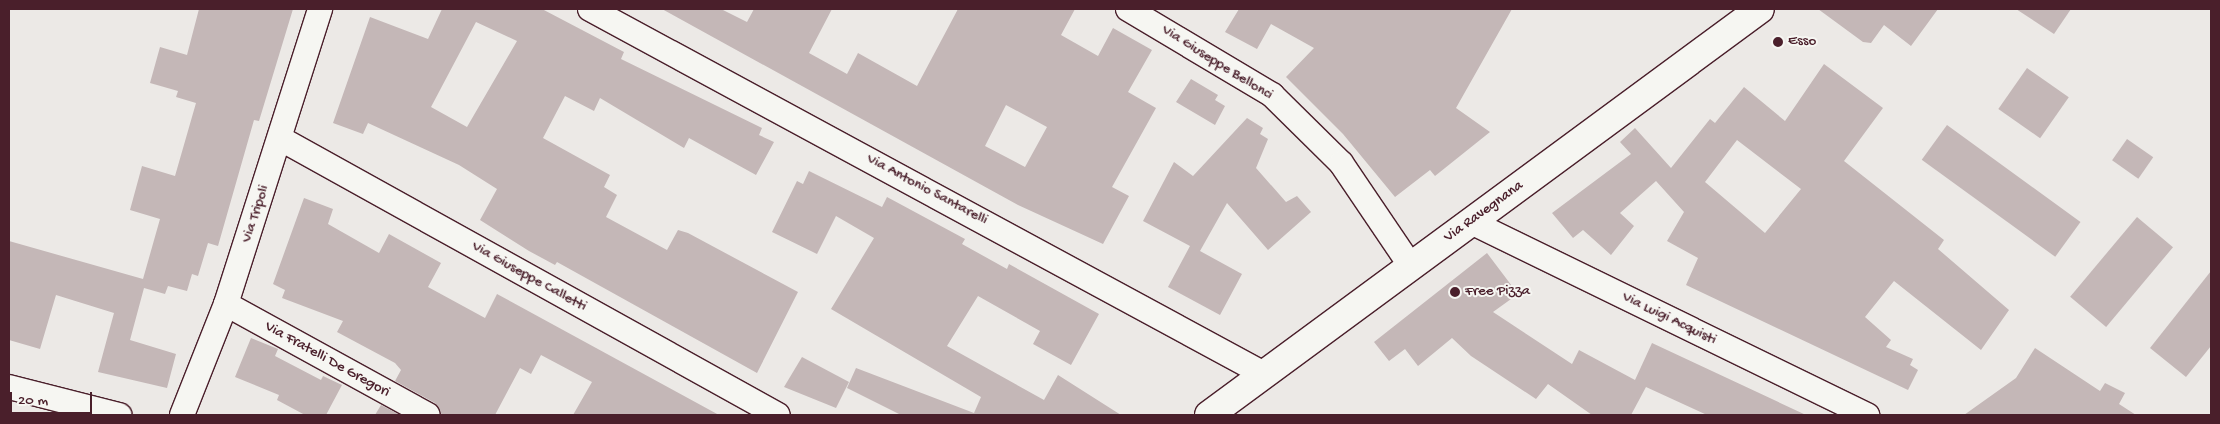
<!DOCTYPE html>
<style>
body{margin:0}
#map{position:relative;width:2220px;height:424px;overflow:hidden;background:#ece9e6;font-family:"Gochi Hand",sans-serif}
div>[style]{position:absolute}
.building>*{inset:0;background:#c4b7b7;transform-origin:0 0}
.roads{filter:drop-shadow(1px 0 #4a1f2b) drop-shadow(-1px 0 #4a1f2b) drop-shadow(0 1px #4a1f2b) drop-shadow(0 -1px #4a1f2b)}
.minor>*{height:24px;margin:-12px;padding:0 12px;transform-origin:12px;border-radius:12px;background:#f6f6f2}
.secondary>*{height:28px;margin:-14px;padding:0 14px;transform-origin:14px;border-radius:14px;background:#f6f6f2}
.dots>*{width:14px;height:14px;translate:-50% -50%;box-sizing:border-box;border:2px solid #f6f6f2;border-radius:50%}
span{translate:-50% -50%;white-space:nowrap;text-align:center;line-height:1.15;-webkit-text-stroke:4px #f6f6f2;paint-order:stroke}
.poi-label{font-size:15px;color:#4a1f2b}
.left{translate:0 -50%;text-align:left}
.street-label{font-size:15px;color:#4a1f2b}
.frame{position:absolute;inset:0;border:10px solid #4a1f2b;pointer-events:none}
.scale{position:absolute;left:10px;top:392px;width:82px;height:22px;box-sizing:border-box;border:2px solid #4a1f2b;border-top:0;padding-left:6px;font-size:15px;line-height:18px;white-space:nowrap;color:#4a1f2b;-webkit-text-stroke:4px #f6f6f2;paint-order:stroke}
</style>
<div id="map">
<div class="building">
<div style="clip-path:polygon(199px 9px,293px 9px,259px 121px,254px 120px,218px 246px,208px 243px,198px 276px,192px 274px,187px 291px,168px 286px,165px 294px,144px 288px,130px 340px,176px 354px,167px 388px,98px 372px,114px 313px,56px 295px,40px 349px,9px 340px,9px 241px,143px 279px,160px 219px,130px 210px,142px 166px,175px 176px,196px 103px,176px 97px,178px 91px,150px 83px,160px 47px,187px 55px)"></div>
<div style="clip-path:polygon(evenodd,442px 9px,542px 9px,624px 52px,621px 59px,762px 128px,759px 135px,774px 142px,756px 175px,689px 138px,684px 148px,600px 98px,594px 111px,565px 96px,543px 138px,610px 175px,604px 187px,617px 195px,606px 217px,667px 250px,678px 230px,688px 233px,798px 292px,757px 373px,557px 262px,555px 265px,529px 251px,480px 220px,497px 189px,459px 165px,368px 123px,363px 134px,333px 123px,370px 17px,428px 39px,442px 9px,476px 22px,517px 41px,467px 127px,431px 107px,476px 22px)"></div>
<div style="clip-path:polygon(evenodd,662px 9px,721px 9px,747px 22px,754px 9px,832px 9px,809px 53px,847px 74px,858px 53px,917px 86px,958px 9px,1075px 9px,1061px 35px,1098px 56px,1113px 28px,1152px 50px,1128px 92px,1156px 108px,1112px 187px,1129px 196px,1103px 244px,1018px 205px,662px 9px,1006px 105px,1047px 127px,1025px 167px,985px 146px,1006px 105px)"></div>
<div style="clip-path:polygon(1239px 9px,1512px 9px,1456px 108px,1490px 132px,1435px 176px,1430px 170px,1395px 197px,1343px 134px,1286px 77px,1314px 48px,1271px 24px,1257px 49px,1225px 32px)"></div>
<div style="clip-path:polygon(1818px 9px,1938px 9px,1911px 46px,1884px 25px,1871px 43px,1863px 42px)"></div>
<div style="clip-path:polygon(2016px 9px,2071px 9px,2054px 34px)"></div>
<div style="clip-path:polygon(evenodd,1824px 64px,1883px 108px,1844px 161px,1944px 240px,1938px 249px,2009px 310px,1981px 350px,1894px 281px,1865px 317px,1891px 340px,1886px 347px,1913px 359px,1910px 365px,1918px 370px,1908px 390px,1686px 285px,1698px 258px,1667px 241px,1684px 212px,1656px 181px,1620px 213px,1634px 226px,1611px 255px,1583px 230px,1573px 238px,1552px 213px,1631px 154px,1620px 142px,1635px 128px,1671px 168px,1710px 119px,1715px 123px,1744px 87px,1785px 121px,1824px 64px,1737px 140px,1801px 189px,1765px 233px,1705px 182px,1737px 140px)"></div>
<div style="left:2027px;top:68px;width:51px;height:50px;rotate:35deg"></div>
<div style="clip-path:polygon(1191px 79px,1218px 95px,1215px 100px,1225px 106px,1215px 125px,1176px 102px)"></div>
<div style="clip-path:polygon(1247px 118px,1263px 128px,1260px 134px,1268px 139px,1256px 168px,1286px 202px,1297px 196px,1311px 212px,1268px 250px,1227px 203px,1200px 251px,1242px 274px,1220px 315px,1168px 287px,1190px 246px,1143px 221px,1174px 162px,1193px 176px)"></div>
<div style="left:1947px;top:125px;width:165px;height:43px;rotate:36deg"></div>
<div style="left:2127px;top:139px;width:32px;height:26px;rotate:35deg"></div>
<div style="clip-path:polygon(809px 171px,882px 207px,887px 197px,965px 239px,962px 244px,1007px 269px,1009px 264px,1099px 314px,1071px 365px,1033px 344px,1040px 331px,978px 296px,947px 346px,1044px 400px,1058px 375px,1121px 415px,901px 415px,847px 388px,856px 368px,974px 413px,981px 397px,831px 309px,874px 238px,836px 216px,817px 254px,772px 232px,797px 181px,803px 184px)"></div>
<div style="clip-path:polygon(304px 198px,333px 209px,328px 224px,379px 253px,389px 234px,441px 263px,428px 287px,485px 318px,497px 294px,719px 415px,573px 415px,592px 382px,541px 355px,531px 374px,520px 368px,495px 415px,442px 415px,435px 403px,395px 381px,401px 370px,395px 363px,337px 332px,343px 321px,282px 298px,285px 290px,273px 284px)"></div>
<div style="left:2137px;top:217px;width:47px;height:104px;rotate:40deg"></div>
<div style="clip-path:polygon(1487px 253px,1518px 294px,1493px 312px,1572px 364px,1579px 350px,1635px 380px,1652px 343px,1806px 415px,1707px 415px,1646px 387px,1631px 415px,1592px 415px,1548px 384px,1536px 399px,1471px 356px,1452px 338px,1418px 366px,1405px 349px,1389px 361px,1374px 342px)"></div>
<div style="clip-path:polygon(2211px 271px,2211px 346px,2186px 377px,2150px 348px)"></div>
<div style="clip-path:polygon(251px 338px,278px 349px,275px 356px,321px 380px,323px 376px,342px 385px,326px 415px,305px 415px,277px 400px,279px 395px,235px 377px)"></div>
<div style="clip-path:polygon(2035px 348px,2100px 391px,2105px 383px,2125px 393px,2119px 404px,2136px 415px,1964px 415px,2016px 378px)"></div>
<div style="clip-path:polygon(802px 357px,849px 382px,836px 408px,784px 387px)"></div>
<div style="clip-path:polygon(381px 405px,400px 415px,375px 415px)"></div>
</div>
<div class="roads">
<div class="minor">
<div style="left:590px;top:9px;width:766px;rotate:28.44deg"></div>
<div style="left:1128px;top:9px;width:168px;rotate:30.8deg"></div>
<div style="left:1272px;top:95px;width:97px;rotate:44.6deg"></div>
<div style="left:1341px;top:163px;width:123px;rotate:55.9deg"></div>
<div style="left:281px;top:139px;width:568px;rotate:29.04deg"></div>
<div style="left:1471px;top:222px;width:441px;rotate:26deg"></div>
<div style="left:226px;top:304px;width:230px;rotate:28.8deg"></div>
<div style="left:9px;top:387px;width:114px;rotate:14.3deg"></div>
<div style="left:182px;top:415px;width:119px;rotate:-68.4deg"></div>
<div style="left:226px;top:304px;width:310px;rotate:-72.3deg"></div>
</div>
<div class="secondary">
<div style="left:1209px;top:415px;width:684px;rotate:-36.38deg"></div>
</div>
</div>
<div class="dots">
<div style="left:1778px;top:42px;background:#4a1f2b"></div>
<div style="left:1455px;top:292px;background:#4a1f2b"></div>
</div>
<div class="poi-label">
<span class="left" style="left:1788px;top:42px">Esso</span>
<span class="left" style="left:1465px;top:292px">Free Pizza</span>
</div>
<div class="street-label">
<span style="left:1217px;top:63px;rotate:32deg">Via Giuseppe Bellonci</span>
<span style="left:927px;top:190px;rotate:28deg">Via Antonio Santarelli</span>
<span style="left:1484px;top:212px;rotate:-36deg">Via Ravegnana</span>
<span style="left:256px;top:214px;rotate:-72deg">Via Tripoli</span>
<span style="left:529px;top:277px;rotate:29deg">Via Giuseppe Calletti</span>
<span style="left:1669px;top:319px;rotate:26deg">Via Luigi Acquisti</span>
<span style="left:327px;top:360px;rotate:29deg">Via Fratelli De Gregori</span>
</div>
<div class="frame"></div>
<div class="scale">20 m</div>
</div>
